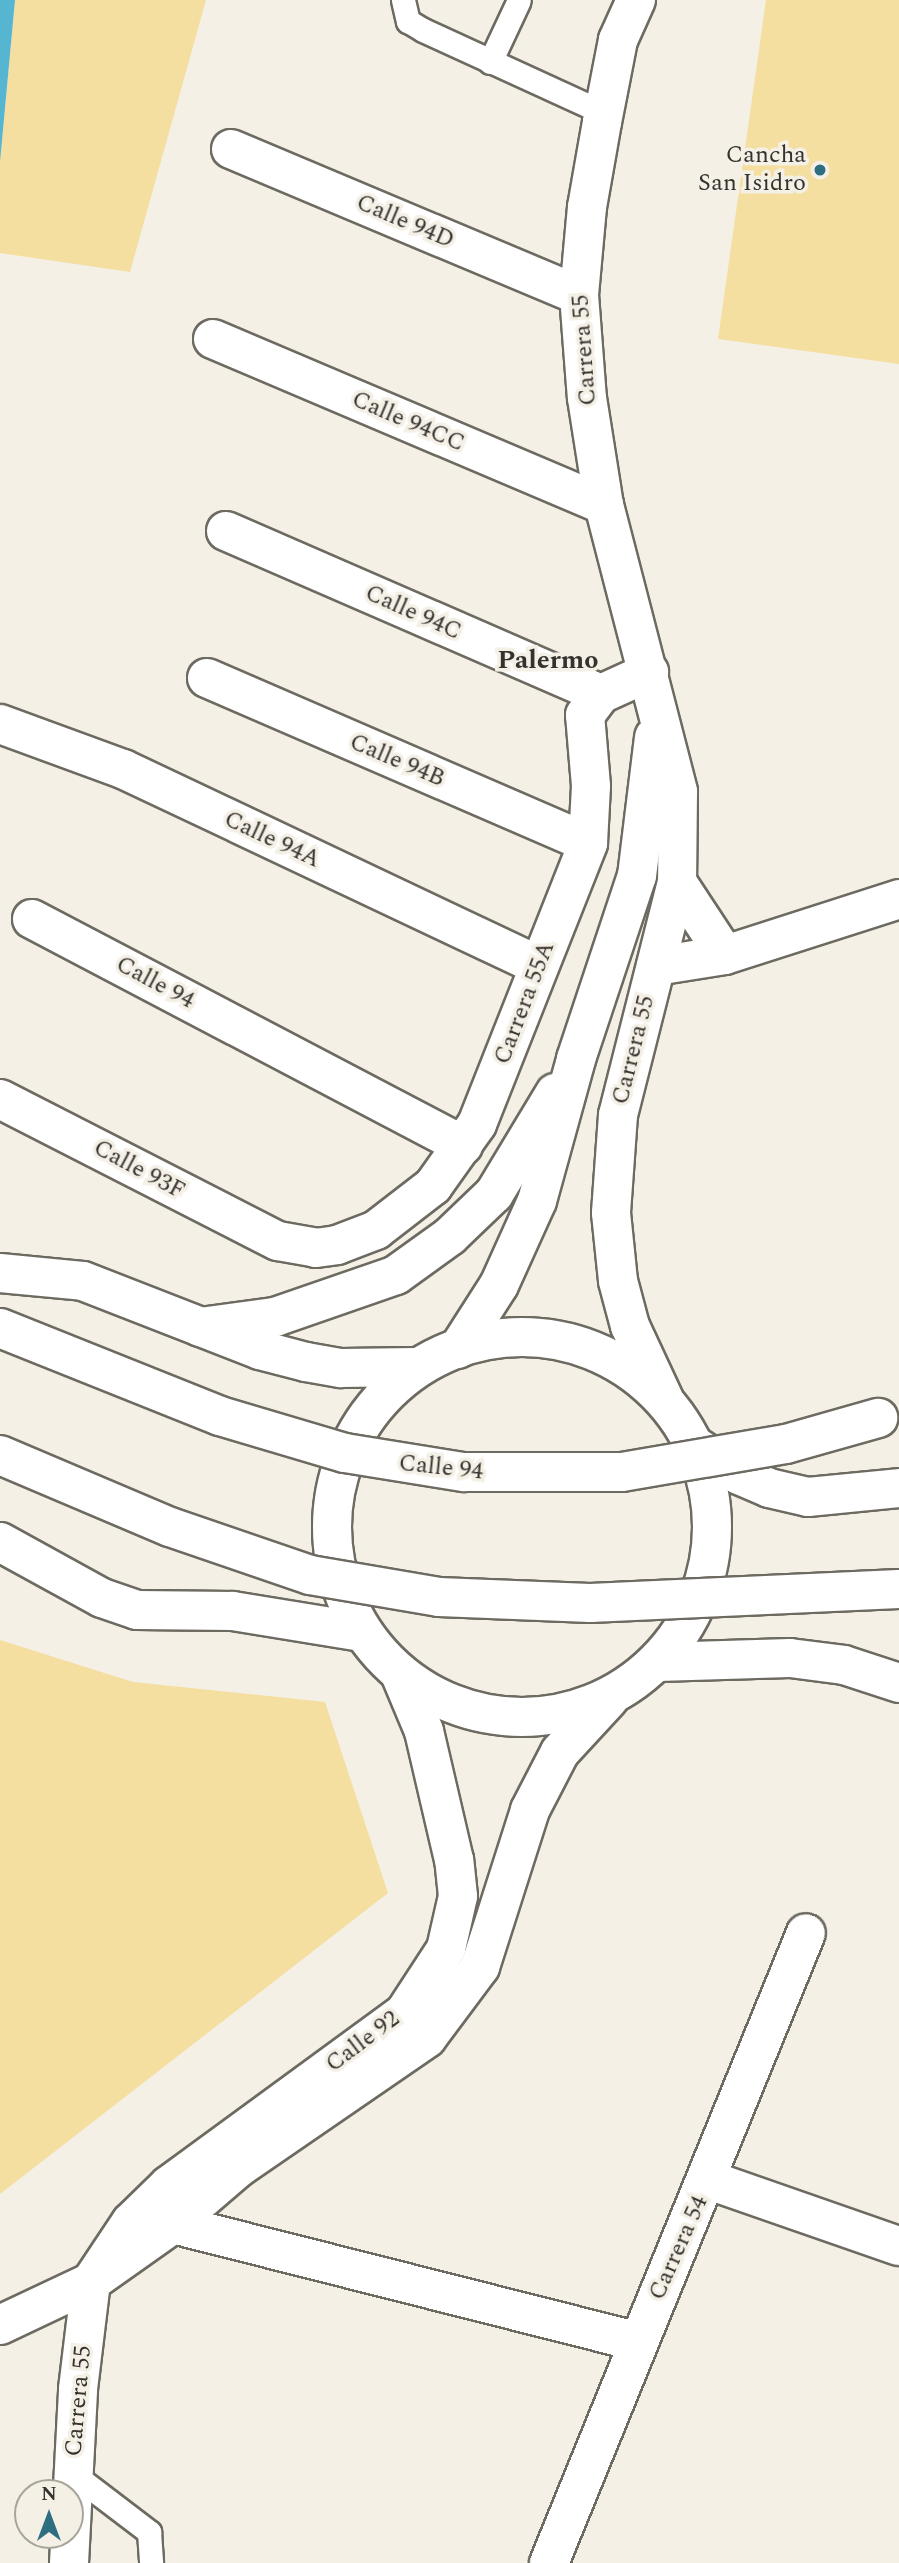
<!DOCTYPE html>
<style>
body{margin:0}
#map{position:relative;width:899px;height:2563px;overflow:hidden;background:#f4f0e6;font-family:Spectral,serif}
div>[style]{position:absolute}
.green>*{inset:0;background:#f4dea0}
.water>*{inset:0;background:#56b5d0}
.roads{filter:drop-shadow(2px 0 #6d6a61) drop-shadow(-2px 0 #6d6a61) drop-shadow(0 2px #6d6a61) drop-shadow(0 -2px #6d6a61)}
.lane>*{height:23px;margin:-11.5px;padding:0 11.5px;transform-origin:11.5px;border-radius:11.5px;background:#fff}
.street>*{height:38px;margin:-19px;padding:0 19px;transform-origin:19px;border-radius:19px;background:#fff}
.secondary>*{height:38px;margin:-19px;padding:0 19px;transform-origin:19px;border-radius:19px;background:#fff}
.secondary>.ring{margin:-19px;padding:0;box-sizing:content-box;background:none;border:38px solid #fff;border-radius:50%}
.bridges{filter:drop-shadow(2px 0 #6d6a61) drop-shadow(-2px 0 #6d6a61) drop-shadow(0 2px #6d6a61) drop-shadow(0 -2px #6d6a61)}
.secondary-bridge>*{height:38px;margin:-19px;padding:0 19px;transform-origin:19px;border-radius:19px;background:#fff}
.dots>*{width:19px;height:19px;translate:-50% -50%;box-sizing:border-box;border:4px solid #f4f0e6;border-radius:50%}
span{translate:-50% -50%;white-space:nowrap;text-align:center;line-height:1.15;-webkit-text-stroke:7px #f4f0e6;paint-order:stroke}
.poi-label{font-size:24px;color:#34322e}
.right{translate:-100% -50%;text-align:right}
.street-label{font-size:24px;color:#34322e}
.neighbourhood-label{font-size:26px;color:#34322e;font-weight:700}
.north{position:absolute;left:14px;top:2479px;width:70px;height:70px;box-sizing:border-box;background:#f4f0e6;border:2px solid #a7a49c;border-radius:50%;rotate:0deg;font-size:19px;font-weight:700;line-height:28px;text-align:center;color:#34322e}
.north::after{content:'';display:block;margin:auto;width:24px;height:32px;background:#2d6f81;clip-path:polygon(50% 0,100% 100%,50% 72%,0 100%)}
</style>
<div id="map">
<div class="green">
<div style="clip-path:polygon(15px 0,206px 0,130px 272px,0 253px,0 162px)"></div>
<div style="clip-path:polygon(766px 0,899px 0,899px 364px,718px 339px)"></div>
<div style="clip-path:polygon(0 1640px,133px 1682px,325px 1702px,388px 1893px,0 2194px)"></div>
</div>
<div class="water">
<div style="clip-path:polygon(0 0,15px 0,0 162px)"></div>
</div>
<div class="roads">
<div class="lane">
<div style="left:403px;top:0;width:22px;rotate:77deg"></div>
<div style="left:408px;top:21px;width:17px;rotate:31deg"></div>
<div style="left:423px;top:30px;width:199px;rotate:24.6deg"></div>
<div style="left:490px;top:62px;width:68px;rotate:-64.9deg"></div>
<div style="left:73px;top:2474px;width:96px;rotate:37.3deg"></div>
<div style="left:149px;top:2532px;width:31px;rotate:86deg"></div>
</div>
<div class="street">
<div style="left:231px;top:149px;width:377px;rotate:22.8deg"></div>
<div style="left:213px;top:339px;width:425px;rotate:23deg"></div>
<div style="left:226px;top:531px;width:409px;rotate:23.5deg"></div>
<div style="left:207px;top:678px;width:415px;rotate:23.4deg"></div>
<div style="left:0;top:724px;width:131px;rotate:20.1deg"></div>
<div style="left:123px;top:769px;width:460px;rotate:25.3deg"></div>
<div style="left:677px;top:882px;width:87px;rotate:56.7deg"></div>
<div style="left:32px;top:919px;width:487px;rotate:27.7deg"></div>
<div style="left:656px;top:966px;width:70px;rotate:-9.1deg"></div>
<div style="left:725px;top:955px;width:183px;rotate:-17.8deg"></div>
<div style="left:0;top:1099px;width:312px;rotate:27.1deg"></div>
<div style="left:278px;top:1241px;width:39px;rotate:10deg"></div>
<div style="left:316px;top:1248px;width:21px;rotate:-8deg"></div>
<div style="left:337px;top:1245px;width:42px;rotate:-21deg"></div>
<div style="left:376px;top:1230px;width:72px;rotate:-37.7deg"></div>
<div style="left:433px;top:1186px;width:76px;rotate:-54.6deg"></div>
<div style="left:477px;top:1124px;width:302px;rotate:-68.4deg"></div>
<div style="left:588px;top:843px;width:57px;rotate:-87deg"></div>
<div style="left:591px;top:786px;width:71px;rotate:-94.8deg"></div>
<div style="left:585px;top:715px;width:26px;rotate:-53deg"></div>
<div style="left:601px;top:694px;width:53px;rotate:-24.6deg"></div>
<div style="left:709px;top:2180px;width:201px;rotate:19.2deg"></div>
<div style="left:173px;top:2224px;width:480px;rotate:14.2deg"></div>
<div style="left:549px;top:2563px;width:680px;rotate:-67.81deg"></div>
</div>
<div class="secondary">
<div style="left:636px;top:0;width:44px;rotate:114.2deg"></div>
<div style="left:618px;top:40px;width:84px;rotate:101deg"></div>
<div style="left:602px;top:122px;width:86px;rotate:100deg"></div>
<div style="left:587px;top:207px;width:88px;rotate:95.2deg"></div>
<div style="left:579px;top:295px;width:103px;rotate:85.6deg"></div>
<div style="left:587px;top:398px;width:108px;rotate:81deg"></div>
<div style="left:604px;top:505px;width:296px;rotate:75.5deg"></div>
<div style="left:678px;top:792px;width:90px;rotate:90.6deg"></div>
<div style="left:677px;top:882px;width:240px;rotate:104.2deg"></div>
<div style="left:618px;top:1115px;width:98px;rotate:94.1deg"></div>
<div style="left:611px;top:1213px;width:68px;rotate:84.1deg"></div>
<div style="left:618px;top:1281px;width:47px;rotate:75.1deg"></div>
<div style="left:630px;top:1326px;width:81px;rotate:65deg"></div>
<div style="left:0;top:1273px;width:83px;rotate:5.5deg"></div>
<div style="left:83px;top:1281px;width:190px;rotate:21.3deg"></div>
<div style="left:260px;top:1350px;width:48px;rotate:14.6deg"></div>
<div style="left:306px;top:1362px;width:36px;rotate:10deg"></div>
<div style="left:341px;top:1368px;width:75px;rotate:-0.8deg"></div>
<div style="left:200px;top:1327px;width:76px;rotate:-7.6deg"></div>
<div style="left:275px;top:1317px;width:128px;rotate:-19.1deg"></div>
<div style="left:396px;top:1275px;width:67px;rotate:-35.8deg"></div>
<div style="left:450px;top:1236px;width:61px;rotate:-43.7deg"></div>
<div style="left:494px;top:1194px;width:118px;rotate:-58.9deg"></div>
<div class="ring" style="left:332px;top:1337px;width:342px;height:342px"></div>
<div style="left:458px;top:1349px;width:76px;rotate:-57.4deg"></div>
<div style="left:499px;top:1285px;width:92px;rotate:-65.7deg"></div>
<div style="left:537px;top:1201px;width:147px;rotate:-74.6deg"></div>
<div style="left:576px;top:1059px;width:193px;rotate:-71.6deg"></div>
<div style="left:637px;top:876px;width:140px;rotate:-83deg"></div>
<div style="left:697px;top:1447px;width:50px;rotate:33.7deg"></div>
<div style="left:739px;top:1475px;width:33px;rotate:23deg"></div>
<div style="left:769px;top:1488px;width:40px;rotate:13deg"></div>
<div style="left:808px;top:1497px;width:91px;rotate:-5.6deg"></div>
<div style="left:0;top:1542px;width:116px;rotate:28.8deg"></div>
<div style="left:102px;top:1598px;width:37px;rotate:19deg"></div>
<div style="left:137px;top:1610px;width:96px;rotate:0.6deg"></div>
<div style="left:233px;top:1611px;width:130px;rotate:9.3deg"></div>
<div style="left:658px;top:1662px;width:132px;rotate:-1.7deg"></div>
<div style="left:790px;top:1658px;width:54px;rotate:7.4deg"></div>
<div style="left:844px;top:1665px;width:58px;rotate:18.1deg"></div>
<div style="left:0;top:2325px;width:101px;rotate:-25.3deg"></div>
<div style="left:91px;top:2282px;width:100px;rotate:-35.3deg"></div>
<div style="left:173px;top:2224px;width:86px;rotate:-40.7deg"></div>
<div style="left:238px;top:2168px;width:229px;rotate:-34.5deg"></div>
<div style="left:427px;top:2038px;width:89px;rotate:-53.3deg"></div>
<div style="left:480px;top:1967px;width:165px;rotate:-72.3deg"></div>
<div style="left:530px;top:1810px;width:65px;rotate:-62.7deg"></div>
<div style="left:560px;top:1752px;width:72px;rotate:-47.2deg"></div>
<div style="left:69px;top:2563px;width:174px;rotate:-87deg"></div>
<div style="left:78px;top:2389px;width:108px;rotate:-83.1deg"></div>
<div style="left:91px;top:2282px;width:72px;rotate:-56.3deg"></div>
<div style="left:131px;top:2222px;width:53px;rotate:-44.2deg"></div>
<div style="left:169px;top:2185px;width:293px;rotate:-36.2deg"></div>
<div style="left:405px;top:2012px;width:75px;rotate:-56.9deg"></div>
<div style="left:446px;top:1949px;width:54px;rotate:-77.2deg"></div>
<div style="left:458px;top:1896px;width:36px;rotate:-96deg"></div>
<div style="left:454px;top:1860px;width:132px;rotate:-103.1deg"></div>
<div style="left:424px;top:1731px;width:60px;rotate:-112.7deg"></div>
</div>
</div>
<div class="bridges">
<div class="secondary-bridge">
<div style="left:0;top:1328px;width:237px;rotate:21.8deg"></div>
<div style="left:220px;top:1416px;width:130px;rotate:16.5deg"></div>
<div style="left:345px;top:1453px;width:121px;rotate:9.1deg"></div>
<div style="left:464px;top:1472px;width:158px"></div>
<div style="left:622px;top:1472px;width:166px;rotate:-9.7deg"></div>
<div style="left:786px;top:1444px;width:96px;rotate:-15.8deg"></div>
<div style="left:0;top:1455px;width:185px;rotate:23deg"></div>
<div style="left:170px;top:1527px;width:148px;rotate:18.9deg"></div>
<div style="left:310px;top:1575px;width:131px;rotate:9.7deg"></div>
<div style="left:439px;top:1597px;width:151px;rotate:2.3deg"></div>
<div style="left:590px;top:1603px;width:309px;rotate:-2.6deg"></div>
</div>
</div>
<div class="dots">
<div style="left:820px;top:170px;background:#2d6f81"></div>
</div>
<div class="poi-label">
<span class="right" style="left:806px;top:170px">Cancha<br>San Isidro</span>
</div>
<div class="street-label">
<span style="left:405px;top:222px;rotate:23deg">Calle 94D</span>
<span style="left:585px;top:350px;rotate:-94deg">Carrera 55</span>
<span style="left:408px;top:422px;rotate:23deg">Calle 94CC</span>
<span style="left:413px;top:613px;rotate:24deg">Calle 94C</span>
<span style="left:397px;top:761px;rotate:23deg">Calle 94B</span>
<span style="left:272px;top:840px;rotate:25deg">Calle 94A</span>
<span style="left:155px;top:983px;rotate:28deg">Calle 94</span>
<span style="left:525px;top:1003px;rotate:-69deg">Carrera 55A</span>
<span style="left:634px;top:1050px;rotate:-76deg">Carrera 55</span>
<span style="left:139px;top:1170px;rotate:28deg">Calle 93F</span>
<span style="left:441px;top:1468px;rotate:6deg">Calle 94</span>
<span style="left:363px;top:2042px;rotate:-37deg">Calle 92</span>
<span style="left:679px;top:2248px;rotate:-66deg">Carrera 54</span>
<span style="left:79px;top:2401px;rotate:-85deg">Carrera 55</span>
</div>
<div class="neighbourhood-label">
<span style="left:548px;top:661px">Palermo</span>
</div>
<div class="north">N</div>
</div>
